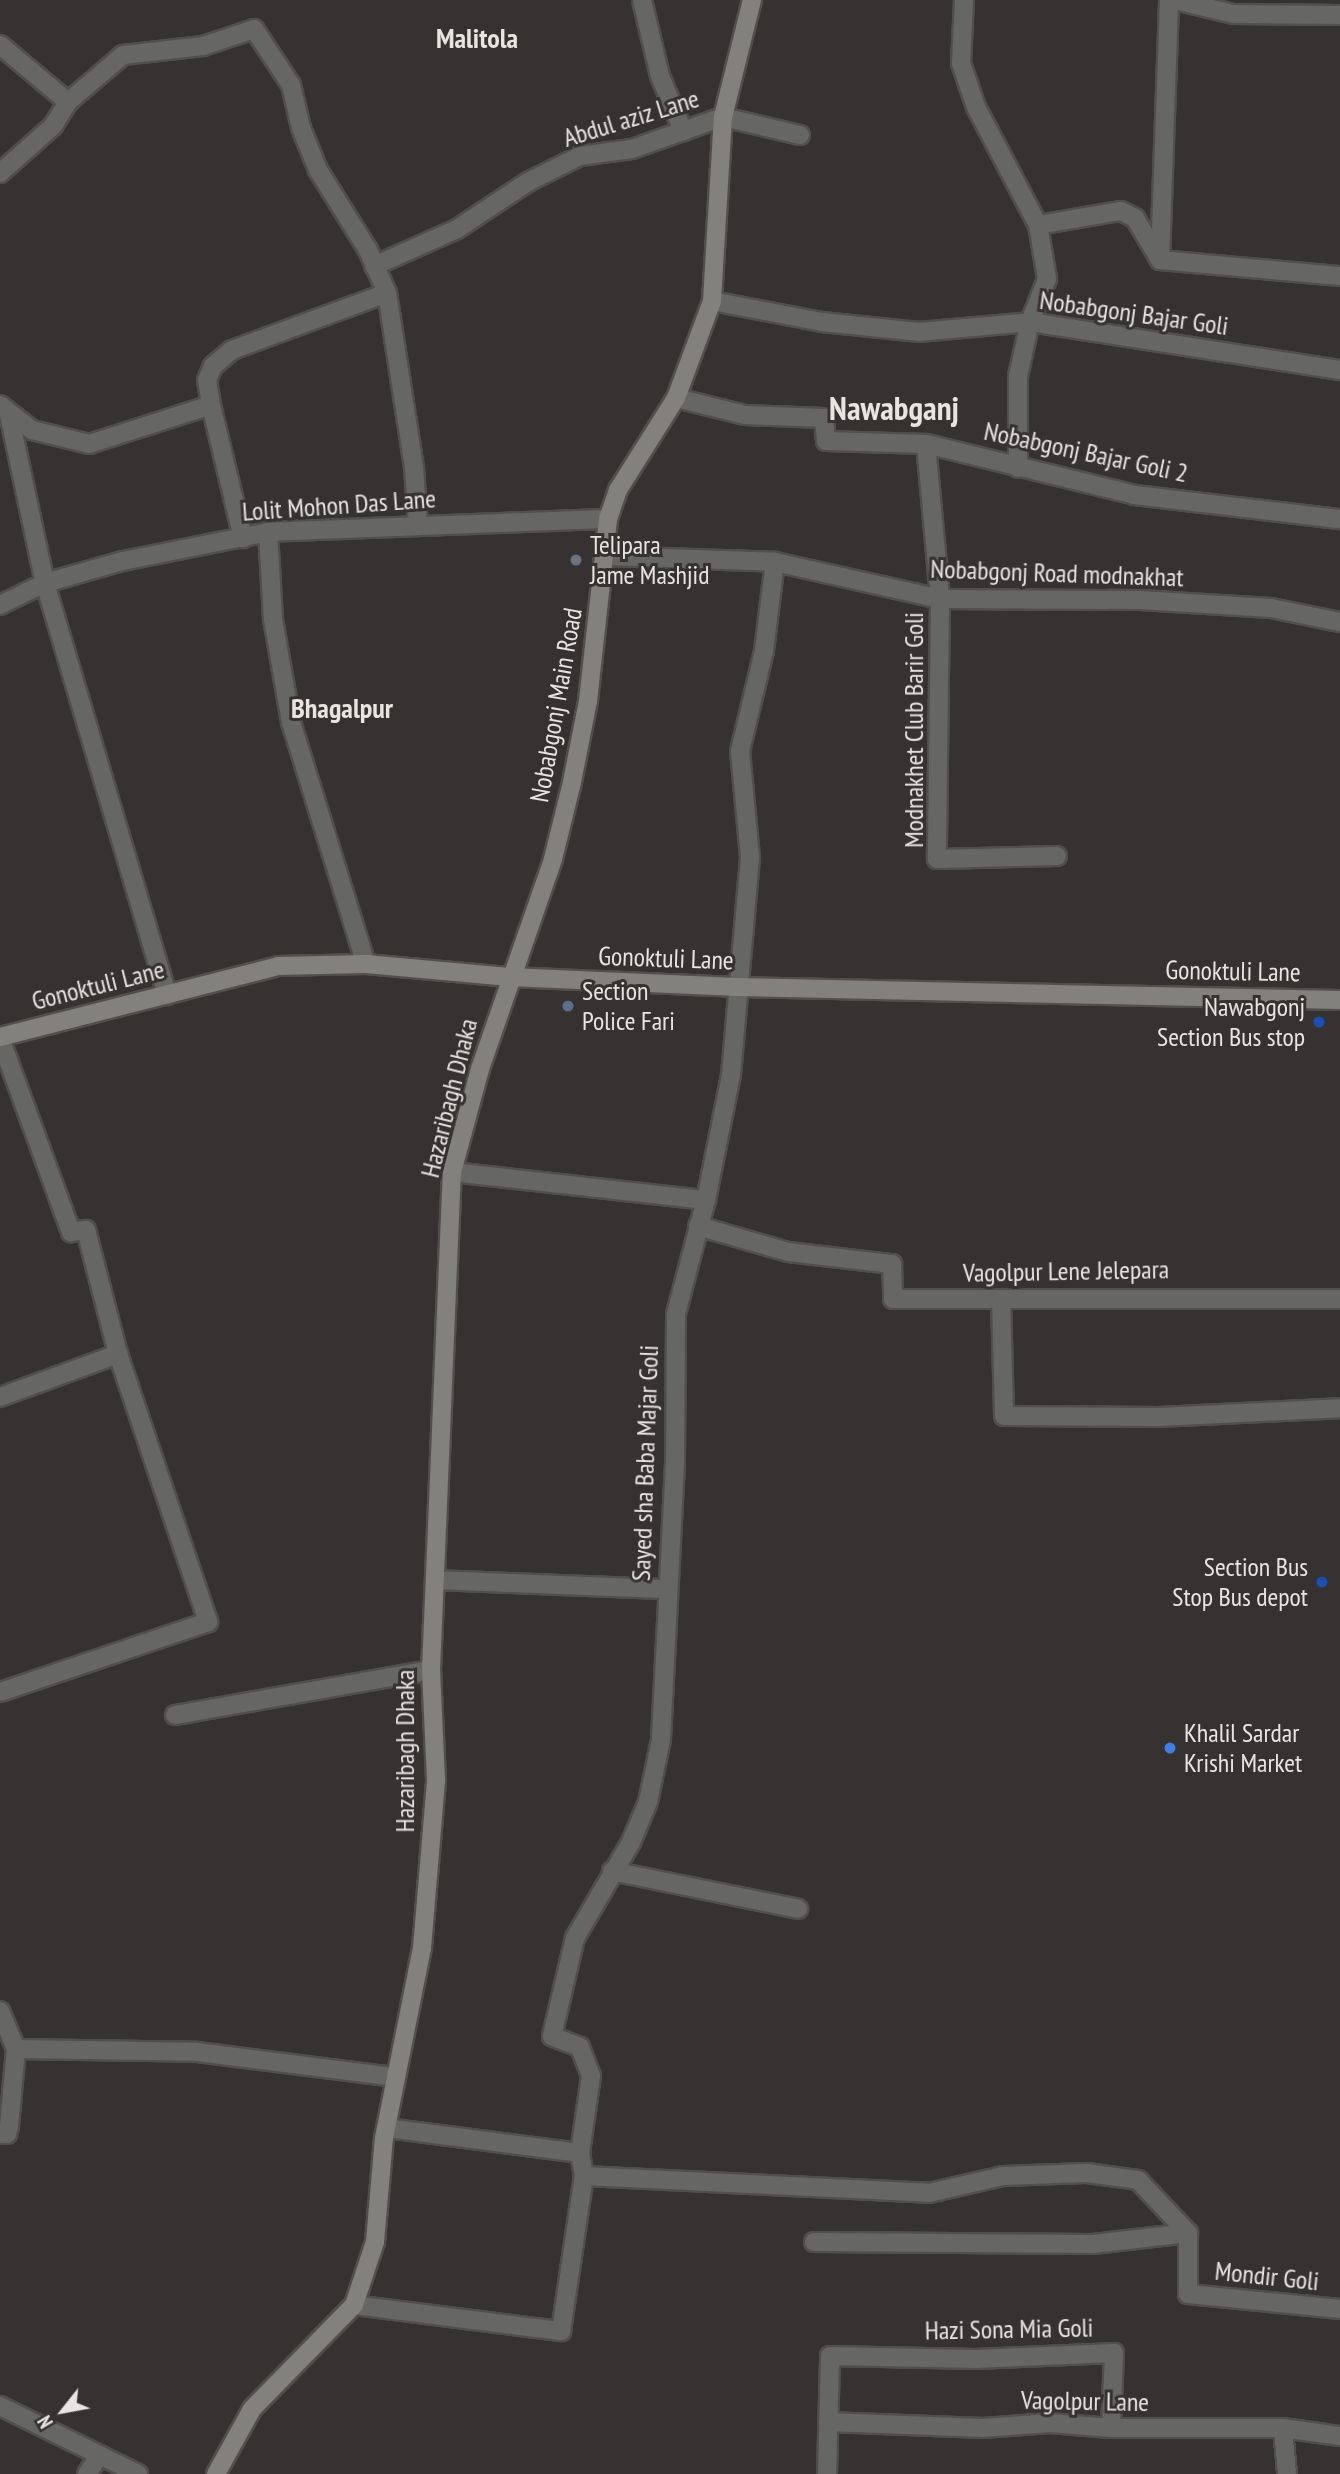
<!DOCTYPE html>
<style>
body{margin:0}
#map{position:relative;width:1340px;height:2474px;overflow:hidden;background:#363231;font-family:"PT Sans Narrow",sans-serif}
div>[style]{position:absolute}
.roads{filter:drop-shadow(2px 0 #524e4d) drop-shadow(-2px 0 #524e4d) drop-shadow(0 2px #524e4d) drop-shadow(0 -2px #524e4d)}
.street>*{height:18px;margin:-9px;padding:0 9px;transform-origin:9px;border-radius:9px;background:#666664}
.secondary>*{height:18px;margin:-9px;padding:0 9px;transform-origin:9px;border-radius:9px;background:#82817e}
.dots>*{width:19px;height:19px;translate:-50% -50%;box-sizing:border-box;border:4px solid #363231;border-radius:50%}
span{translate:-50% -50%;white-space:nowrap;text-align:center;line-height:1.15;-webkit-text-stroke:6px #363231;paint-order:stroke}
.street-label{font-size:26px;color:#e7e4e3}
.poi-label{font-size:26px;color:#e7e4e3}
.left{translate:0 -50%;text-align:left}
.right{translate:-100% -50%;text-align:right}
.neighbourhood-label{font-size:28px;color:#e9e3e1;font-weight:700}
.district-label{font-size:33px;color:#e9e3e1;font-weight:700}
.north{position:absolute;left:28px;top:2376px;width:70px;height:70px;-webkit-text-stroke:5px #363231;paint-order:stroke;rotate:239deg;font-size:19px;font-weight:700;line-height:28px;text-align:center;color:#e7e4e3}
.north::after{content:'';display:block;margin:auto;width:24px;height:32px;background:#e7e4e3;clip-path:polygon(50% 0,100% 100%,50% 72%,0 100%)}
</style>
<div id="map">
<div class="roads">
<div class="street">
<div style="left:642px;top:0;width:78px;rotate:76.7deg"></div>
<div style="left:660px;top:76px;width:60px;rotate:67.3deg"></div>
<div style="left:964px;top:0;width:63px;rotate:92.7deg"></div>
<div style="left:961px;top:63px;width:46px;rotate:71.2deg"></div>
<div style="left:976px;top:107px;width:133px;rotate:62.3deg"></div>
<div style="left:1038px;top:225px;width:55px;rotate:80.5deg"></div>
<div style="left:1047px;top:279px;width:46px;rotate:111.6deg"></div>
<div style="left:1030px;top:322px;width:55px;rotate:102.5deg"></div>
<div style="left:1018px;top:376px;width:92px;rotate:90deg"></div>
<div style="left:1175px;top:0;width:60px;rotate:13.6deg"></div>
<div style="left:1233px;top:14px;width:107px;rotate:0.5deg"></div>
<div style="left:0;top:45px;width:89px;rotate:40deg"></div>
<div style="left:68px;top:102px;width:72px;rotate:-40.5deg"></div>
<div style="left:123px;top:55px;width:81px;rotate:-6.4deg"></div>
<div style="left:203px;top:46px;width:54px;rotate:-18.4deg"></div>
<div style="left:254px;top:29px;width:67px;rotate:56.5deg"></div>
<div style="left:291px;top:85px;width:44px;rotate:76.9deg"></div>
<div style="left:301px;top:128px;width:45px;rotate:68deg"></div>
<div style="left:318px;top:170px;width:94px;rotate:58deg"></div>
<div style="left:368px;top:250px;width:47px;rotate:66.2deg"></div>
<div style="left:387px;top:293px;width:176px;rotate:81.2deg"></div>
<div style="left:414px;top:467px;width:59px;rotate:86.1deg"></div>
<div style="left:0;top:173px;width:71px;rotate:-41.6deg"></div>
<div style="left:53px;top:126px;width:28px;rotate:-58deg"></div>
<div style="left:1038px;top:225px;width:84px;rotate:-9.6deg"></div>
<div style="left:1121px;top:211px;width:16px;rotate:27deg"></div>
<div style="left:1135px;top:218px;width:49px;rotate:59.2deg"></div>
<div style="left:1160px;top:260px;width:181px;rotate:5.1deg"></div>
<div style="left:1160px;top:260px;width:260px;rotate:-88deg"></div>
<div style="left:374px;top:266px;width:91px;rotate:-24deg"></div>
<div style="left:457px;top:229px;width:85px;rotate:-33.5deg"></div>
<div style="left:528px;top:182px;width:58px;rotate:-26.6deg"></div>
<div style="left:580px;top:156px;width:52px;rotate:-7.7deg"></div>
<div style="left:632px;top:149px;width:96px;rotate:-19.4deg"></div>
<div style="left:723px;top:117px;width:79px;rotate:13.2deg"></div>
<div style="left:712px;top:301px;width:112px;rotate:10.8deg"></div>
<div style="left:822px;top:322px;width:98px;rotate:5.9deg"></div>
<div style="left:919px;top:332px;width:111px;rotate:-5.1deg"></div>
<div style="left:1030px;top:322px;width:314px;rotate:8.8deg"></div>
<div style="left:676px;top:398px;width:71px;rotate:13.8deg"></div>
<div style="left:745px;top:415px;width:79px;rotate:2.2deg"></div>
<div style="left:824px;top:418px;width:23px;rotate:85deg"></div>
<div style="left:826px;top:441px;width:100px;rotate:1.7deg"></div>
<div style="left:926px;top:444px;width:215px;rotate:13.7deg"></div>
<div style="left:1135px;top:495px;width:206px;rotate:6.7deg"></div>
<div style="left:0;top:405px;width:41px;rotate:38deg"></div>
<div style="left:32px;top:430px;width:59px;rotate:13.8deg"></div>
<div style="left:89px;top:444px;width:128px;rotate:-17.7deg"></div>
<div style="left:211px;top:405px;width:137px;rotate:76.5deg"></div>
<div style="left:211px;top:405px;width:25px;rotate:-99deg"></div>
<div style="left:207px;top:380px;width:15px;rotate:-67deg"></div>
<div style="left:213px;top:366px;width:25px;rotate:-40deg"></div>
<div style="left:232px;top:350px;width:165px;rotate:-20.2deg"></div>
<div style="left:9px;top:414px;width:173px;rotate:78deg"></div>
<div style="left:45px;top:583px;width:430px;rotate:73.5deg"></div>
<div style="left:926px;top:444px;width:156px;rotate:84.8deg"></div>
<div style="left:940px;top:599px;width:260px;rotate:90.7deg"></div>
<div style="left:937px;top:859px;width:120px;rotate:-1.4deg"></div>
<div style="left:268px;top:532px;width:87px;rotate:86.7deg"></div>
<div style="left:273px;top:619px;width:105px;rotate:80.1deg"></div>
<div style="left:291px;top:722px;width:253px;rotate:72.8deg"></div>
<div style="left:607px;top:556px;width:168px;rotate:2deg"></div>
<div style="left:775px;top:562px;width:169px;rotate:12.6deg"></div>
<div style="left:940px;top:599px;width:200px;rotate:0.3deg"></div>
<div style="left:1140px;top:600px;width:131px;rotate:3.5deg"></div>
<div style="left:1271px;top:608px;width:70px;rotate:11.5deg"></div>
<div style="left:0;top:605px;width:50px;rotate:-26.1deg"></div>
<div style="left:45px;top:583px;width:81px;rotate:-15.8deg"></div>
<div style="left:123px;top:561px;width:148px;rotate:-11.3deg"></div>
<div style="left:268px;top:532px;width:340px;rotate:-2.2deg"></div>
<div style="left:0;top:1038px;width:207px;rotate:69.9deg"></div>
<div style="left:71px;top:1232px;width:15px;rotate:-8deg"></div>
<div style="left:86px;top:1230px;width:128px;rotate:75.5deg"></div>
<div style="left:118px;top:1354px;width:283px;rotate:71.4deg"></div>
<div style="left:208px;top:1622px;width:219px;rotate:161.4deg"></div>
<div style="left:452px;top:1172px;width:256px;rotate:6.3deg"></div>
<div style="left:698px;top:1226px;width:94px;rotate:16.1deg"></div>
<div style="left:788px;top:1252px;width:105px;rotate:6.6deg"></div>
<div style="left:892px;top:1264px;width:35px;rotate:88deg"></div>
<div style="left:893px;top:1299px;width:447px"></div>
<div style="left:1001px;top:1299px;width:117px;rotate:88.5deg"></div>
<div style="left:1004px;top:1416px;width:155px;rotate:0.4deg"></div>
<div style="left:1159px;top:1417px;width:181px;rotate:-2.8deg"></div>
<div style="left:0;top:1397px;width:126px;rotate:-20deg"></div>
<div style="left:437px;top:1580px;width:229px;rotate:2.3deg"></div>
<div style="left:175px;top:1715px;width:260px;rotate:-10deg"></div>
<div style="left:612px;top:1871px;width:190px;rotate:11.5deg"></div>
<div style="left:0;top:2011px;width:41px;rotate:67.2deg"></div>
<div style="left:387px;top:2128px;width:195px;rotate:7.4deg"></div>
<div style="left:0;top:2134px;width:7px"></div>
<div style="left:7px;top:2134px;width:8px;rotate:-76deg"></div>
<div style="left:9px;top:2126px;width:77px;rotate:-84.8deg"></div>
<div style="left:16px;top:2049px;width:181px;rotate:0.9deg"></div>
<div style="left:197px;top:2052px;width:200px;rotate:7.2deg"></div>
<div style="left:584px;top:2176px;width:345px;rotate:2.8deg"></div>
<div style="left:929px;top:2193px;width:76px;rotate:-12.9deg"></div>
<div style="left:1003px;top:2176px;width:84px;rotate:-2deg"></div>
<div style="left:1087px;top:2173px;width:51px;rotate:7.8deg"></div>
<div style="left:1138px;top:2180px;width:73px;rotate:46.7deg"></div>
<div style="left:814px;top:2242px;width:279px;rotate:0.4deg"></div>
<div style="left:1093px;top:2244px;width:96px;rotate:-6.6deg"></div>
<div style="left:1188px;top:2233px;width:61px;rotate:90deg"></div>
<div style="left:1188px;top:2294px;width:153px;rotate:5.6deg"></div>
<div style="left:354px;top:2305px;width:209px;rotate:7.2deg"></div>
<div style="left:561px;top:2331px;width:157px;rotate:-81.6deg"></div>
<div style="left:584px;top:2176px;width:23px;rotate:-100deg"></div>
<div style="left:580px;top:2153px;width:78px;rotate:-81.9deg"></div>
<div style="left:591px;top:2076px;width:31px;rotate:-111deg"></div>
<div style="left:580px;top:2047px;width:30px;rotate:-159deg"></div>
<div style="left:552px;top:2036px;width:101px;rotate:-76.8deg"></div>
<div style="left:575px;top:1938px;width:111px;rotate:-59.7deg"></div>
<div style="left:631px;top:1842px;width:43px;rotate:-67deg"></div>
<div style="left:648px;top:1802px;width:64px;rotate:-78.3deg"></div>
<div style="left:661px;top:1739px;width:278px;rotate:-87.1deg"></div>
<div style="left:675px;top:1461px;width:147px;rotate:-89.6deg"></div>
<div style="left:676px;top:1314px;width:118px;rotate:-75.3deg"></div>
<div style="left:706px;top:1200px;width:127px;rotate:-78.7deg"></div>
<div style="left:731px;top:1075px;width:219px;rotate:-85deg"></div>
<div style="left:750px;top:857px;width:106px;rotate:-95.4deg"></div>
<div style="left:740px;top:751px;width:103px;rotate:-76.5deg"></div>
<div style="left:764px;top:651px;width:90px;rotate:-83deg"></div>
<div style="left:0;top:2406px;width:154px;rotate:26.2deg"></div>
<div style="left:828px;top:2422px;width:155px;rotate:2.2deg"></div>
<div style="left:983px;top:2428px;width:67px;rotate:-4.3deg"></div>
<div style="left:1050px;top:2423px;width:61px;rotate:4.7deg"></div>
<div style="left:1111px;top:2428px;width:172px"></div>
<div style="left:1283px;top:2428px;width:58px;rotate:8deg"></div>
<div style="left:1283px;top:2428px;width:46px;rotate:85deg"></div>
<div style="left:87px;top:2474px;width:23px;rotate:-56deg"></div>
<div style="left:827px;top:2474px;width:118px;rotate:-88.5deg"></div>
<div style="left:830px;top:2356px;width:146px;rotate:1.2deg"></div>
<div style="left:976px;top:2359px;width:138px;rotate:-2.5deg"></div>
<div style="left:1114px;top:2353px;width:75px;rotate:92.3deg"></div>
</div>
<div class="secondary">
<div style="left:0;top:1037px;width:287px;rotate:-14.3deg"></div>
<div style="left:278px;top:966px;width:88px;rotate:-1.3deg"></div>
<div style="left:366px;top:964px;width:145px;rotate:5.2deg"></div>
<div style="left:510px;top:977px;width:228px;rotate:2.5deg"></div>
<div style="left:738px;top:987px;width:602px;rotate:1.24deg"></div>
<div style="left:216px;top:2474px;width:74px;rotate:-61deg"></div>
<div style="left:252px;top:2409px;width:146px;rotate:-45.6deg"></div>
<div style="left:354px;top:2305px;width:66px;rotate:-71.6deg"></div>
<div style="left:375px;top:2242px;width:104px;rotate:-85.1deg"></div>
<div style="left:384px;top:2138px;width:194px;rotate:-78.7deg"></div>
<div style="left:422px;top:1948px;width:169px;rotate:-85.2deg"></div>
<div style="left:436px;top:1780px;width:110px;rotate:-92.6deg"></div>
<div style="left:431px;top:1670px;width:498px;rotate:-87.6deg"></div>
<div style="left:452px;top:1172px;width:107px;rotate:-74.8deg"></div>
<div style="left:480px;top:1069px;width:222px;rotate:-70.8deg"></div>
<div style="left:553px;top:859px;width:79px;rotate:-76.1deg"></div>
<div style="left:572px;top:782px;width:83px;rotate:-78.8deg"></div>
<div style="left:588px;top:701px;width:183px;rotate:-83.7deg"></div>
<div style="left:608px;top:519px;width:31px;rotate:-71deg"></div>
<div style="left:618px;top:490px;width:109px;rotate:-57.8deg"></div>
<div style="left:676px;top:398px;width:103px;rotate:-69.6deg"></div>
<div style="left:712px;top:301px;width:184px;rotate:-86.6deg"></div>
<div style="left:723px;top:117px;width:121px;rotate:-76.1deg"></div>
</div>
</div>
<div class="dots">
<div style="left:576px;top:560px;background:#6b7280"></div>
<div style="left:568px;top:1006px;background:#5c6f8a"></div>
<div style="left:1319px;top:1022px;background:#1a4fb4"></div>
<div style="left:1322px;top:1582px;background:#1a4fb4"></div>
<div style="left:1170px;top:1748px;background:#3f7fe0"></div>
</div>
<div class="street-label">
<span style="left:631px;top:118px;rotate:-17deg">Abdul aziz Lane</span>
<span style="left:1134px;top:313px;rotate:8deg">Nobabgonj Bajar Goli</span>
<span style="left:1086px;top:452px;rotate:12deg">Nobabgonj Bajar Goli 2</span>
<span style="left:339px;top:505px;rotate:-4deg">Lolit Mohon Das Lane</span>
<span style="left:1057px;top:573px;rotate:2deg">Nobabgonj Road modnakhat</span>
<span style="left:556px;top:705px;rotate:-80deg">Nobabgonj Main Road</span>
<span style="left:914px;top:730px;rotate:-90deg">Modnakhet Club Barir Goli</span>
<span style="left:666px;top:958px;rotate:2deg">Gonoktuli Lane</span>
<span style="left:1233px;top:971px;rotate:1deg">Gonoktuli Lane</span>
<span style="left:98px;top:985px;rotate:-14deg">Gonoktuli Lane</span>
<span style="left:449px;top:1098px;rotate:-76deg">Hazaribagh Dhaka</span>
<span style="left:1066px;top:1271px;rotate:-1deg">Vagolpur Lene Jelepara</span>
<span style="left:645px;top:1463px;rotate:-88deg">Sayed sha Baba Majar Goli</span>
<span style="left:405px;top:1751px;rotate:-90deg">Hazaribagh Dhaka</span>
<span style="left:1267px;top:2276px;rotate:6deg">Mondir Goli</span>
<span style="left:1009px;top:2329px;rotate:-1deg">Hazi Sona Mia Goli</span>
<span style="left:1085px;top:2401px;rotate:1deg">Vagolpur Lane</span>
</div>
<div class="poi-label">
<span class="left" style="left:590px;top:560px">Telipara<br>Jame Mashjid</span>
<span class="left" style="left:582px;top:1006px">Section<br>Police Fari</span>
<span class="right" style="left:1305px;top:1022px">Nawabgonj<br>Section Bus stop</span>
<span class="right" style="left:1308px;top:1582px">Section Bus<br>Stop Bus depot</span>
<span class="left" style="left:1184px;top:1748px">Khalil Sardar<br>Krishi Market</span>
</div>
<div class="neighbourhood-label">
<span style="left:477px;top:38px">Malitola</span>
<span style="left:342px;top:708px">Bhagalpur</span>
</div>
<div class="district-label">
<span style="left:894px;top:408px">Nawabganj</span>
</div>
<div class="north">N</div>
</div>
